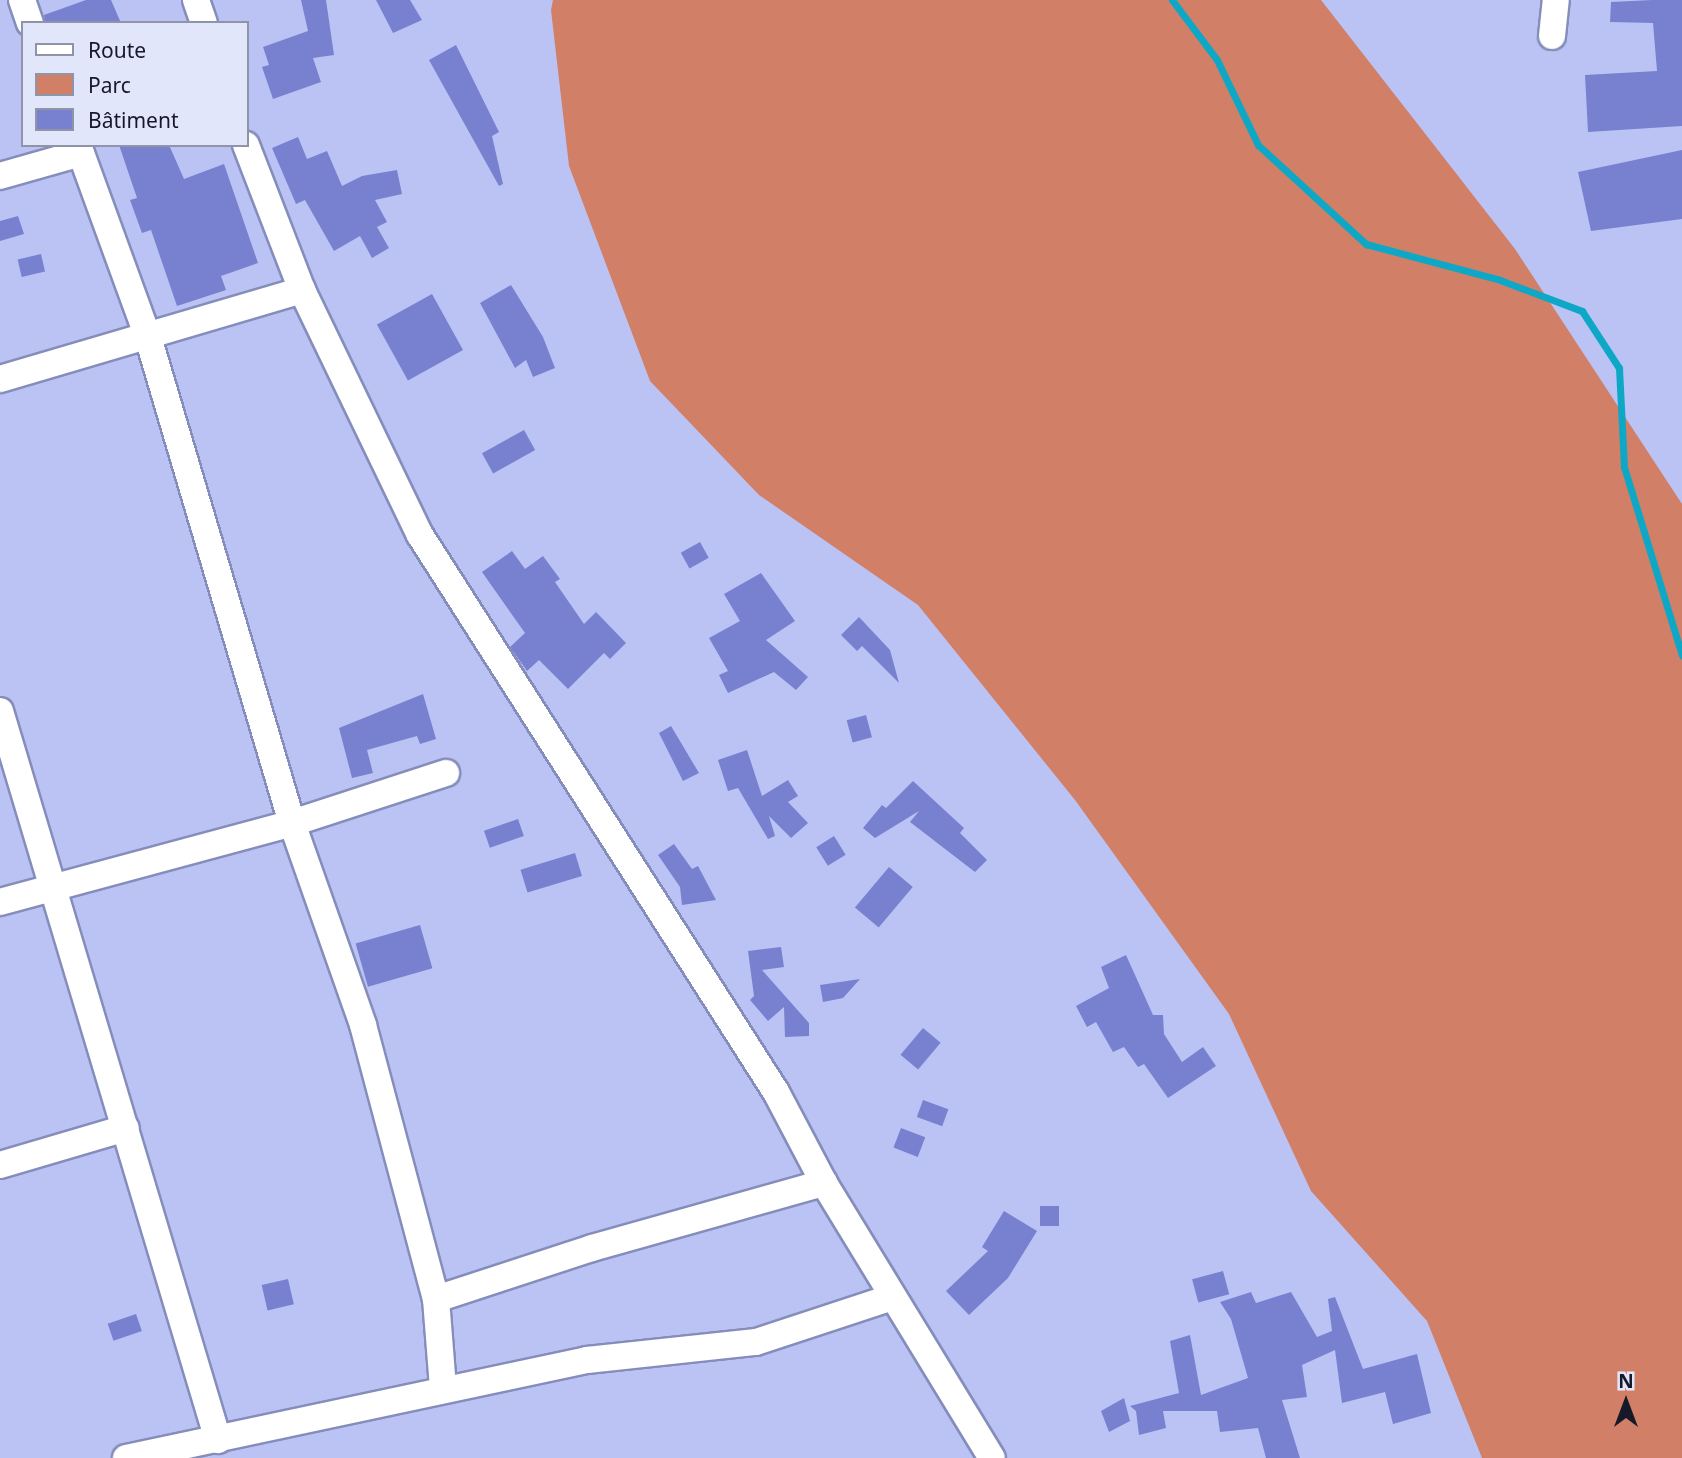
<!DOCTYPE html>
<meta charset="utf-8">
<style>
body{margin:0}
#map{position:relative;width:1682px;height:1458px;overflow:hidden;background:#bbc3f5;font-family:"Noto Sans",sans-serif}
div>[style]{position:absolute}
.green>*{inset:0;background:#d17f67}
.stream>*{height:7px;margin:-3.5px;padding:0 3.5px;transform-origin:3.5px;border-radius:3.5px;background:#0ea8c6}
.building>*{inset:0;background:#7781d0;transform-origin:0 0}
.roads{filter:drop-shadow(2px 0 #858dbb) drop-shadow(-2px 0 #858dbb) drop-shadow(0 2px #858dbb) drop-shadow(0 -2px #858dbb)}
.minor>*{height:26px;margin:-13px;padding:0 13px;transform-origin:13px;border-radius:13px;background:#fff}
span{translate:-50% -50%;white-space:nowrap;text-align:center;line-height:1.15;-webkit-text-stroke:5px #e2e6fa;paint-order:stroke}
.legend{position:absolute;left:21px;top:21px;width:228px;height:126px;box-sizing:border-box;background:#e2e6fa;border:2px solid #9094a7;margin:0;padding:9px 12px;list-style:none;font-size:21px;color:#16192a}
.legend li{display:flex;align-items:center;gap:14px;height:35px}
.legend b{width:35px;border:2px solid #9094a7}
.north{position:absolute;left:1591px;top:1367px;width:70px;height:70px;-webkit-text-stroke:5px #e2e6fa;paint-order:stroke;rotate:0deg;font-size:19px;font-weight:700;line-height:28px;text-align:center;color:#16192a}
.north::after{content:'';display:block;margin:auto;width:24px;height:32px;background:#16192a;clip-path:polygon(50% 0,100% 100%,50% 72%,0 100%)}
</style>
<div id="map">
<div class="green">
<div style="clip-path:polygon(553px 0,1321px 0,1515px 249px,1682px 504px,1682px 1458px,1482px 1458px,1427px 1321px,1311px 1191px,1229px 1014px,1075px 800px,918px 605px,759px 495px,650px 381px,569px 166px,551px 10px)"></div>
</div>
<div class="stream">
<div style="left:1172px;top:0;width:75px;rotate:53.1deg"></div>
<div style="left:1217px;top:60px;width:94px;rotate:64.2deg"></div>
<div style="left:1258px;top:145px;width:147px;rotate:42.5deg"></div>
<div style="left:1366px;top:244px;width:139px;rotate:15deg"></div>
<div style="left:1500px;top:280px;width:88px;rotate:20.7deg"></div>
<div style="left:1582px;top:311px;width:68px;rotate:57deg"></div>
<div style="left:1619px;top:368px;width:99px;rotate:87.1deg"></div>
<div style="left:1624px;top:467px;width:197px;rotate:72.9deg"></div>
</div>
<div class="building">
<div style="clip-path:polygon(86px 0,111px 0,121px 23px,45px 23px,44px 15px)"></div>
<div style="clip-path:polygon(301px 0,326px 0,334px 55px,313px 58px,321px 82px,273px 99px,262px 67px,269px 65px,263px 47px,308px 31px)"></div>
<div style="clip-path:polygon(376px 0,410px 0,422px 20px,393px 33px)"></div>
<div style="clip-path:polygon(1652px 0,1682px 0,1682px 126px,1588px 132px,1585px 75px,1657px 71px,1653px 23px,1610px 22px,1611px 2px)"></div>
<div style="clip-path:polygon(456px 45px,499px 132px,492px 136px,503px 184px,499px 186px,429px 60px)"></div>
<div style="clip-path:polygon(298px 137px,307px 159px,327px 151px,342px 186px,362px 176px,397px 170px,402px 194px,375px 200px,387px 222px,377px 227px,389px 248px,372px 258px,360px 236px,334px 251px,305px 200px,296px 204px,272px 148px)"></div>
<div style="clip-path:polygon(119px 145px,169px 145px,184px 179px,224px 164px,258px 263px,221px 276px,226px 290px,177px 306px,151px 230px,142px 233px,130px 200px,137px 198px)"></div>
<div style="clip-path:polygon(1682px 150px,1682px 219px,1591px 231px,1578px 172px)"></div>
<div style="clip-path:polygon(18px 216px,24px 234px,0 241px,0 221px)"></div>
<div style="left:41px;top:254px;width:18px;height:24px;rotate:77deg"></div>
<div style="clip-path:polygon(511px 285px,543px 337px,555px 368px,533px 377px,526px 360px,515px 368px,480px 303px)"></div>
<div style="left:432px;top:294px;width:64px;height:63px;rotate:61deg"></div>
<div style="left:524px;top:430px;width:23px;height:48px;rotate:61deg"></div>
<div style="left:700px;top:542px;width:18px;height:22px;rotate:61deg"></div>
<div style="clip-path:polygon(512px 551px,525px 569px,543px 556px,560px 579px,555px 582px,584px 624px,596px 612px,626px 643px,610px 659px,604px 653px,568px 689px,539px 660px,527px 671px,510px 647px,525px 633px,482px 572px)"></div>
<div style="clip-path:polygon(761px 573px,795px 621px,766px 640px,808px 677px,796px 690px,774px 672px,728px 693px,719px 675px,728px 671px,709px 638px,740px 621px,724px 594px)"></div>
<div style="clip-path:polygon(859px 617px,890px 650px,899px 683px,862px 646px,857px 651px,841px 635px)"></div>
<div style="clip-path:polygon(423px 694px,436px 739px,420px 744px,417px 736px,367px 750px,373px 773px,352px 778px,339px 728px)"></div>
<div style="left:866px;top:715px;width:23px;height:20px;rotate:75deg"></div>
<div style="clip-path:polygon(671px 726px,699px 773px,683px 781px,659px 733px)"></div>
<div style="clip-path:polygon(747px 750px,762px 796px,788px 780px,798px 796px,788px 802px,808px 823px,791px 838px,769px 816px,775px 836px,768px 839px,738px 788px,728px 791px,718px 760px)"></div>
<div style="clip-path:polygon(913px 781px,964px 828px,960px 833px,987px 860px,975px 872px,910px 822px,919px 811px,875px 838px,863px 828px,882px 805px,886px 808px)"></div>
<div style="left:518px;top:819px;width:18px;height:36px;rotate:71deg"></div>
<div style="left:834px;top:836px;width:22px;height:21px;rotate:58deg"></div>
<div style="clip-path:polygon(674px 844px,692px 869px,698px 866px,716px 900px,682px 905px,680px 887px,658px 855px)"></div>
<div style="left:575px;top:853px;width:24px;height:57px;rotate:73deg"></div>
<div style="left:889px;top:867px;width:31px;height:53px;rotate:40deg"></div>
<div style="left:420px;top:925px;width:45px;height:67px;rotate:74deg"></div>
<div style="clip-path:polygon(781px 947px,784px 967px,762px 970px,809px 1023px,809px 1036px,785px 1037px,784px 1007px,768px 1021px,750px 1000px,754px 996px,748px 951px)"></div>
<div style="clip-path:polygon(1126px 955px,1153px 1015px,1163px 1015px,1164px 1034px,1182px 1062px,1203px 1047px,1216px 1066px,1168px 1098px,1144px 1064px,1138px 1067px,1124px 1047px,1113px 1052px,1096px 1022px,1087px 1027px,1076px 1006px,1109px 988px,1101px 967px)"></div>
<div style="clip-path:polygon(860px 979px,843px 998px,823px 1002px,820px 985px)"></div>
<div style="left:923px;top:1028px;width:23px;height:35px;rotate:40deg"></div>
<div style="left:923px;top:1100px;width:27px;height:18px;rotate:20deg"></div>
<div style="left:901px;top:1128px;width:26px;height:21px;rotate:21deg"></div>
<div style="left:1040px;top:1206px;width:19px;height:20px"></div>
<div style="clip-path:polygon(1004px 1211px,1037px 1231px,1008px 1278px,969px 1315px,946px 1291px,988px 1251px,982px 1247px)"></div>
<div style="left:1223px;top:1271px;width:24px;height:32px;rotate:75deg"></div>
<div style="left:288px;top:1279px;width:26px;height:27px;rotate:77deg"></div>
<div style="clip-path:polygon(1251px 1292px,1256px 1303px,1291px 1292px,1317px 1337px,1332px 1331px,1328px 1299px,1335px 1297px,1363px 1369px,1417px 1354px,1431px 1413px,1393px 1424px,1385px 1392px,1342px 1403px,1335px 1350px,1302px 1365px,1307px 1397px,1282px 1400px,1300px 1458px,1266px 1458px,1258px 1428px,1220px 1432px,1217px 1411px,1163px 1411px,1166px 1428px,1139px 1435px,1136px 1411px,1130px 1406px,1179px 1393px,1170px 1341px,1190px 1335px,1201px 1395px,1248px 1378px,1231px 1319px,1220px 1302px)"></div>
<div style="left:136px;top:1314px;width:18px;height:30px;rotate:71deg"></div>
<div style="clip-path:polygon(1124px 1398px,1130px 1421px,1109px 1432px,1101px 1411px)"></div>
</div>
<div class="roads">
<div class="minor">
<div style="left:22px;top:0;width:24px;rotate:71deg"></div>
<div style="left:196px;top:0;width:24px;rotate:71deg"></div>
<div style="left:1552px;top:36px;width:36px;rotate:-84deg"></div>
<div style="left:78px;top:145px;width:204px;rotate:70deg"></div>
<div style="left:148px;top:337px;width:507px;rotate:73.5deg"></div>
<div style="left:292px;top:823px;width:214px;rotate:70.6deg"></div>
<div style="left:363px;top:1025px;width:284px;rotate:75.1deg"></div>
<div style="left:436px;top:1299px;width:88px;rotate:85.5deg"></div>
<div style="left:246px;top:145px;width:155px;rotate:68.9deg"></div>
<div style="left:302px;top:290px;width:272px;rotate:64.3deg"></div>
<div style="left:420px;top:535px;width:661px;rotate:57.42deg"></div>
<div style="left:776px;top:1092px;width:103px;rotate:62.2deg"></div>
<div style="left:824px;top:1183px;width:322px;rotate:58.6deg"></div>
<div style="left:0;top:176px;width:84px;rotate:-15.9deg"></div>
<div style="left:0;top:379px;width:315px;rotate:-16.4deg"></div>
<div style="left:0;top:711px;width:761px;rotate:73.35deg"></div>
<div style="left:0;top:902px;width:302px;rotate:-15.1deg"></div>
<div style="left:292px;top:823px;width:162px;rotate:-18deg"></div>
<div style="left:0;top:1165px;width:131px;rotate:-16.4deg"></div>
<div style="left:436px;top:1299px;width:164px;rotate:-18.1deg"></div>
<div style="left:592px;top:1248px;width:241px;rotate:-15.7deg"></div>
<div style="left:126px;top:1458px;width:471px;rotate:-12deg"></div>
<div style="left:587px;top:1360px;width:170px;rotate:-6.1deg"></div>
<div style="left:756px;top:1342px;width:144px;rotate:-18.2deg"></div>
</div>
</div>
<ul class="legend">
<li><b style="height:9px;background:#fff"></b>Route</li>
<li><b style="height:19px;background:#d17f67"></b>Parc</li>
<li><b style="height:19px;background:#7781d0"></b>Bâtiment</li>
</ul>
<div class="north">N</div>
</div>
